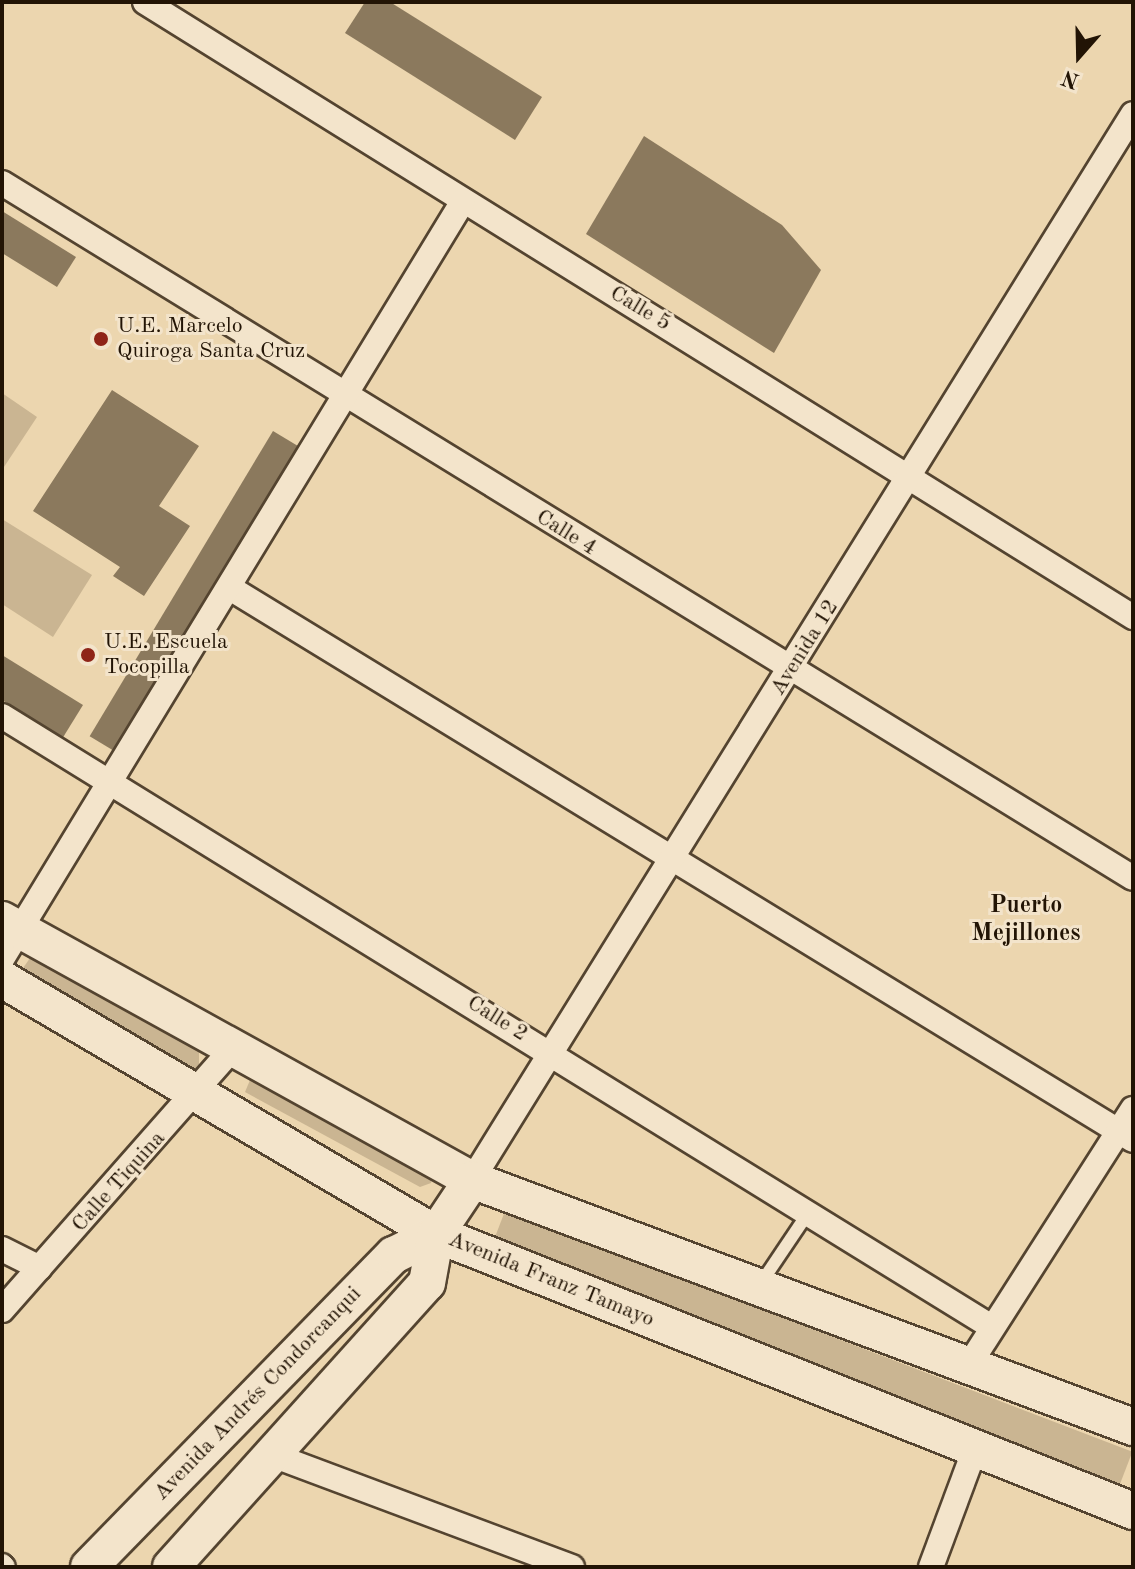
<!DOCTYPE html>
<meta charset="utf-8">
<style>
body{margin:0}
#map{position:relative;width:1135px;height:1569px;overflow:hidden;background:#ecd6af;font-family:"Old Standard TT",serif}
div>[style]{position:absolute}
.green>*{inset:0;background:#cab592;transform-origin:0 0}
.building>*{inset:0;background:#8b795d;transform-origin:0 0}
.roads{filter:drop-shadow(2px 0 #544430) drop-shadow(-2px 0 #544430) drop-shadow(0 2px #544430) drop-shadow(0 -2px #544430)}
.lane>*{height:12px;margin:-6px;padding:0 6px;transform-origin:6px;border-radius:6px;background:#f3e4cb}
.street>*{height:24px;margin:-12px;padding:0 12px;transform-origin:12px;border-radius:12px;background:#f3e4cb}
.secondary>*{height:36px;margin:-18px;padding:0 18px;transform-origin:18px;border-radius:18px;background:#f3e4cb}
.dots>*{width:22px;height:22px;translate:-50% -50%;box-sizing:border-box;border:4px solid #f3e4cb;border-radius:50%}
span{translate:-50% -50%;white-space:nowrap;text-align:center;line-height:1.15;-webkit-text-stroke:6px #f3e4cb;paint-order:stroke}
.street-label{font-size:22px;color:#221405}
.poi-label{font-size:22px;color:#221405}
.left{translate:0 -50%;text-align:left}
.neighbourhood-label{font-size:24px;color:#221405;font-weight:700}
.frame{position:absolute;inset:0;border:4px solid #221405;pointer-events:none}
.north{position:absolute;left:1039px;top:16px;width:80px;height:80px;-webkit-text-stroke:6px #f3e4cb;paint-order:stroke;rotate:200deg;font-size:22px;font-weight:700;line-height:32px;text-align:center;color:#221405}
.north::after{content:'';display:block;margin:auto;width:28px;height:36px;background:#221405;clip-path:polygon(50% 0,100% 100%,50% 72%,0 100%)}
</style>
<div id="map">
<div class="green">
<div style="clip-path:polygon(2px 393px,37px 417px,2px 470px)"></div>
<div style="clip-path:polygon(2px 519px,92px 575px,53px 637px,2px 604px)"></div>
<div style="clip-path:polygon(30px 958px,199px 1051px,199px 1070px,187px 1071px,21px 971px)"></div>
<div style="clip-path:polygon(253px 1073px,433px 1175px,431px 1183px,420px 1187px,245px 1092px)"></div>
<div style="left:505px;top:1211px;width:672px;height:38px;rotate:21deg"></div>
</div>
<div class="building">
<div style="clip-path:polygon(365px 2px,390px 2px,542px 97px,515px 140px,345px 33px)"></div>
<div style="clip-path:polygon(644px 136px,782px 225px,821px 270px,774px 353px,586px 234px)"></div>
<div style="clip-path:polygon(2px 211px,76px 257px,57px 287px,2px 253px)"></div>
<div style="clip-path:polygon(112px 390px,199px 446px,159px 506px,190px 526px,144px 596px,113px 576px,120px 567px,33px 511px)"></div>
<div style="left:273px;top:431px;width:33px;height:356px;rotate:31deg"></div>
<div style="clip-path:polygon(2px 655px,83px 705px,62px 739px,2px 700px)"></div>
</div>
<div class="roads">
<div class="lane">
<div style="left:761px;top:1283px;width:84px;rotate:-56.1deg"></div>
</div>
<div class="street">
<div style="left:145px;top:2px;width:1164px;rotate:31.9deg"></div>
<div style="left:2px;top:183px;width:1327px;rotate:31.57deg"></div>
<div style="left:230px;top:588px;width:1058px;rotate:31.44deg"></div>
<div style="left:2px;top:716px;width:1161px;rotate:31.69deg"></div>
<div style="left:2px;top:959px;width:887px;rotate:-58.69deg"></div>
<div style="left:472px;top:1180px;width:1254px;rotate:-58.2deg"></div>
<div style="left:2px;top:1249px;width:42px;rotate:26.6deg"></div>
<div style="left:2px;top:1310px;width:346px;rotate:-48.6deg"></div>
<div style="left:969px;top:1365px;width:304px;rotate:-57.4deg"></div>
<div style="left:275px;top:1456px;width:317px;rotate:20.5deg"></div>
<div style="left:2px;top:1566px;width:1px;rotate:45deg"></div>
<div style="left:931px;top:1567px;width:126px;rotate:-69.6deg"></div>
</div>
<div class="secondary">
<div style="left:2px;top:920px;width:537px;rotate:28.95deg"></div>
<div style="left:472px;top:1180px;width:706px;rotate:20.49deg"></div>
<div style="left:2px;top:979px;width:503px;rotate:30.44deg"></div>
<div style="left:436px;top:1234px;width:750px;rotate:21.67deg"></div>
<div style="left:89px;top:1567px;width:436px;rotate:-45.7deg"></div>
<div style="left:394px;top:1255px;width:47px;rotate:-26.6deg"></div>
<div style="left:171px;top:1567px;width:382px;rotate:-48deg"></div>
<div style="left:427px;top:1283px;width:50px;rotate:-79.6deg"></div>
<div style="left:436px;top:1234px;width:65px;rotate:-56.3deg"></div>
</div>
</div>
<div class="dots">
<div style="left:101px;top:339px;background:#8f2418"></div>
<div style="left:88px;top:655px;background:#8f2418"></div>
</div>
<div class="street-label">
<span style="left:640px;top:309px;rotate:31deg">Calle 5</span>
<span style="left:566px;top:533px;rotate:32deg">Calle 4</span>
<span style="left:805px;top:648px;rotate:-58deg">Avenida 12</span>
<span style="left:497px;top:1019px;rotate:32deg">Calle 2</span>
<span style="left:119px;top:1182px;rotate:-48deg">Calle Tiquina</span>
<span style="left:551px;top:1280px;rotate:22deg">Avenida Franz Tamayo</span>
<span style="left:258px;top:1394px;rotate:-46deg">Avenida Andrés Condorcanqui</span>
</div>
<div class="poi-label">
<span class="left" style="left:117px;top:339px">U.E. Marcelo<br>Quiroga Santa Cruz</span>
<span class="left" style="left:104px;top:655px">U.E. Escuela<br>Tocopilla</span>
</div>
<div class="neighbourhood-label">
<span style="left:1026px;top:921px">Puerto<br>Mejillones</span>
</div>
<div class="frame"></div>
<div class="north">N</div>
</div>
